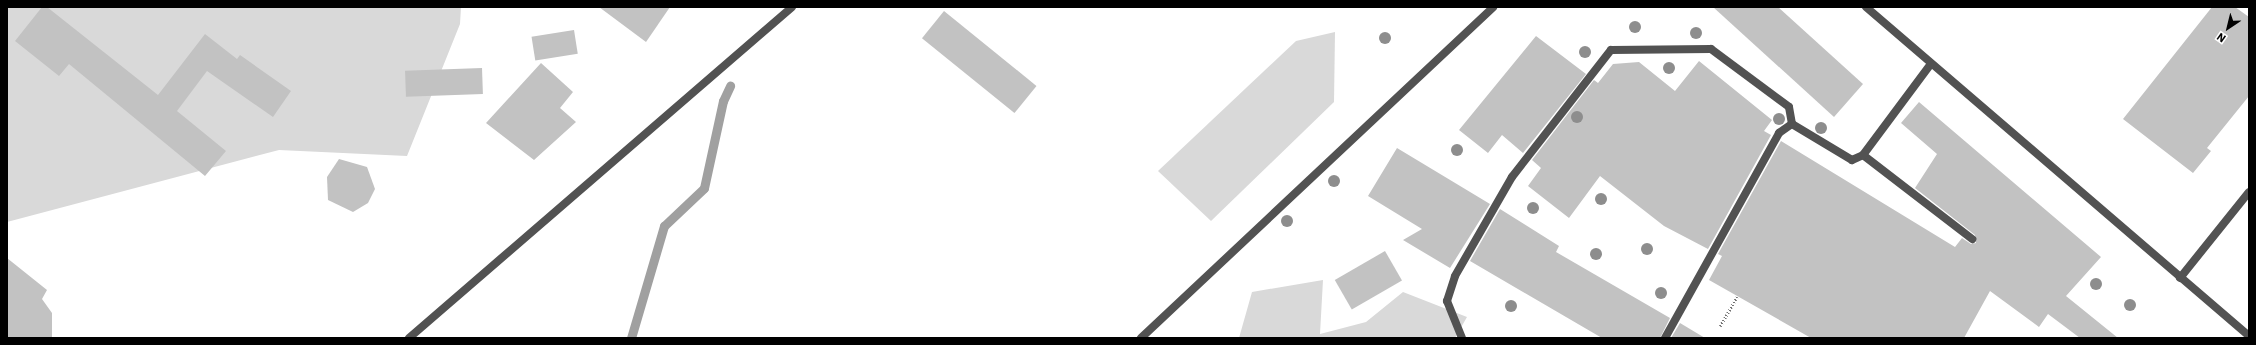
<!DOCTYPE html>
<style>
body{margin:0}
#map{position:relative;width:2256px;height:345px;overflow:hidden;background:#fff;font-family:"IBM Plex Sans",sans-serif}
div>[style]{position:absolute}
.green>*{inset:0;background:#d9d9d9}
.stream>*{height:9px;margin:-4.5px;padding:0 4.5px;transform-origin:4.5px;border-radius:4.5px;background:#a0a0a0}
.building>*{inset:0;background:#c2c2c2;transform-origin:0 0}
.path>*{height:2.5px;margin-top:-1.25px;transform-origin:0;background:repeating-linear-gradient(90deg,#747474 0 1px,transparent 0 3px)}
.service>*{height:8px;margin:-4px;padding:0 4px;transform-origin:4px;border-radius:4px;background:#525252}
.minor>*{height:8px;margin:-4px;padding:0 4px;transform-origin:4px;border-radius:4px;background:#525252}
.trees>*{width:12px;height:12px;margin:-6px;border-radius:50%;background:#8d8d8d}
span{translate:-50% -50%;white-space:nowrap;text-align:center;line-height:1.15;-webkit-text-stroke:3px #fff;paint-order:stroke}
.frame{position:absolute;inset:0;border:8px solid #000;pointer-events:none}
.north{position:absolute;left:2208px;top:8px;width:40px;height:40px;-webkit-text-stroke:3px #fff;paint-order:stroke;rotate:215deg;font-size:11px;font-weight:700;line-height:16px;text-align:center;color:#000}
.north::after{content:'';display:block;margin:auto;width:14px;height:18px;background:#000;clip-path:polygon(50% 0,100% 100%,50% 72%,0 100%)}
</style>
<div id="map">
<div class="green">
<div style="clip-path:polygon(7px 7px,461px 7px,460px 24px,407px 156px,279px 150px,7px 222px)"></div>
<div style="clip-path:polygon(1335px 32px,1334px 102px,1211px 221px,1158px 171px,1296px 41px)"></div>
<div style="clip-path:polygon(1323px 280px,1320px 334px,1366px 322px,1403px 292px,1467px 317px,1455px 338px,1239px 338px,1252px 292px)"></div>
</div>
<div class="stream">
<div style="left:631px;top:338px;width:117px;rotate:-73.6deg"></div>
<div style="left:664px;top:226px;width:55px;rotate:-43.5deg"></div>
<div style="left:704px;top:188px;width:89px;rotate:-77.7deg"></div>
<div style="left:723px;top:101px;width:17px;rotate:-65deg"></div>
</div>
<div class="building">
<div style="clip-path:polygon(42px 7px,47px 7px,158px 95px,205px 34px,237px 59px,240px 55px,291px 91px,273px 117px,207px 71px,177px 111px,226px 151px,205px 176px,69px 64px,59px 76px,15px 41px)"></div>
<div style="clip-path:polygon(599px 7px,670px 7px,646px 42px)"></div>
<div style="clip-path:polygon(1713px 7px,1778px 7px,1863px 84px,1834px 117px)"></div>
<div style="clip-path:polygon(2212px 7px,2235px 7px,2249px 17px,2249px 96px,2207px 148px,2211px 151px,2193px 173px,2123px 119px)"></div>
<div style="left:944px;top:11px;width:119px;height:35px;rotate:39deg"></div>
<div style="left:574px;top:30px;width:24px;height:43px;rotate:81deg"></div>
<div style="clip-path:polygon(1536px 36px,1586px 74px,1523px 153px,1502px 135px,1488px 153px,1459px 130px)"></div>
<div style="clip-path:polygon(1699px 61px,1772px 120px,1764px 131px,1771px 135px,1708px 249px,1664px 226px,1600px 176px,1569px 218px,1528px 186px,1541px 168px,1532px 160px,1594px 80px,1598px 83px,1613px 64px,1639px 62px,1675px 91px)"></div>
<div style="clip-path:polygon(541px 63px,573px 92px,560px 108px,576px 122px,534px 160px,486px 123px)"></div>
<div style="left:482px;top:68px;width:26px;height:77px;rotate:88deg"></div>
<div style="clip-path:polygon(1919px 102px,2101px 257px,2066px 296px,2118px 338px,2080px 338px,2048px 314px,2039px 327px,1990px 291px,1964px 338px,1811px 338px,1709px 280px,1722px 256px,1718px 254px,1781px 141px,1955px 247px,1962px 238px,1971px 244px,1976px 243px,1975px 235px,1915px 188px,1937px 154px,1901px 123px)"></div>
<div style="clip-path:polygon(1397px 148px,1490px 204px,1450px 268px,1403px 240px,1422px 229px,1368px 196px)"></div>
<div style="clip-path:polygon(339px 159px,367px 167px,375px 189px,368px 203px,353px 212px,328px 200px,327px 177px)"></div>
<div style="clip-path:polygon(1500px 209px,1559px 246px,1556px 252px,1670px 318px,1660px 338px,1602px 338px,1470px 261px)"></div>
<div style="left:1385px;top:251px;width:34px;height:58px;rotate:60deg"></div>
<div style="clip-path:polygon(7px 258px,47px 290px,42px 299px,52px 313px,52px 338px,7px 338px)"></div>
<div style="clip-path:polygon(1680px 323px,1705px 338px,1671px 338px)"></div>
</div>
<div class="path">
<div style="left:1720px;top:326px;width:34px;rotate:-60deg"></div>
</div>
<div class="service">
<div style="left:1863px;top:155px;width:138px;rotate:37.6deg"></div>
<div style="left:1462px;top:338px;width:40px;rotate:-112deg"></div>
<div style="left:1447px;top:301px;width:26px;rotate:-72deg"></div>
<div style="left:1455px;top:276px;width:114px;rotate:-60.1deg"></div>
<div style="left:1512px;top:177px;width:161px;rotate:-52.1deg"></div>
<div style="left:1611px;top:50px;width:100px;rotate:-0.6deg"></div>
<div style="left:1711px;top:49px;width:97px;rotate:36.6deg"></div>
<div style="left:1789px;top:107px;width:17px;rotate:80deg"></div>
<div style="left:1665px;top:338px;width:235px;rotate:-60.9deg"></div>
<div style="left:1779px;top:133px;width:16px;rotate:-35deg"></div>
<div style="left:1792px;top:124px;width:70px;rotate:31deg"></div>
<div style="left:1852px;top:160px;width:12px;rotate:-24deg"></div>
<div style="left:1863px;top:155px;width:112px;rotate:-53.3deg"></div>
</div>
<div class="minor">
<div style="left:1866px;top:7px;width:505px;rotate:40.66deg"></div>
<div style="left:2180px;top:278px;width:110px;rotate:-51.3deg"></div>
<div style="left:409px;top:338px;width:506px;rotate:-40.83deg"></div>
<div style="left:1141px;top:338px;width:483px;rotate:-43.2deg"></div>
</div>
<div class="trees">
<div style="left:1635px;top:27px"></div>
<div style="left:1696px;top:33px"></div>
<div style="left:1385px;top:38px"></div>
<div style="left:1585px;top:52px"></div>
<div style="left:1669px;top:68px"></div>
<div style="left:1577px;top:117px"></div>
<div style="left:1779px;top:119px"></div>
<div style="left:1821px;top:128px"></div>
<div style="left:1457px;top:150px"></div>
<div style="left:1334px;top:181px"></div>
<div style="left:1601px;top:199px"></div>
<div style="left:1533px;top:208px"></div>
<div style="left:1287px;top:221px"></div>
<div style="left:1647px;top:249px"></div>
<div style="left:1596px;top:254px"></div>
<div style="left:2096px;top:284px"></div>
<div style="left:1661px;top:293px"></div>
<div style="left:2130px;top:305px"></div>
<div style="left:1511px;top:306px"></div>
</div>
<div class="frame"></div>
<div class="north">N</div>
</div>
